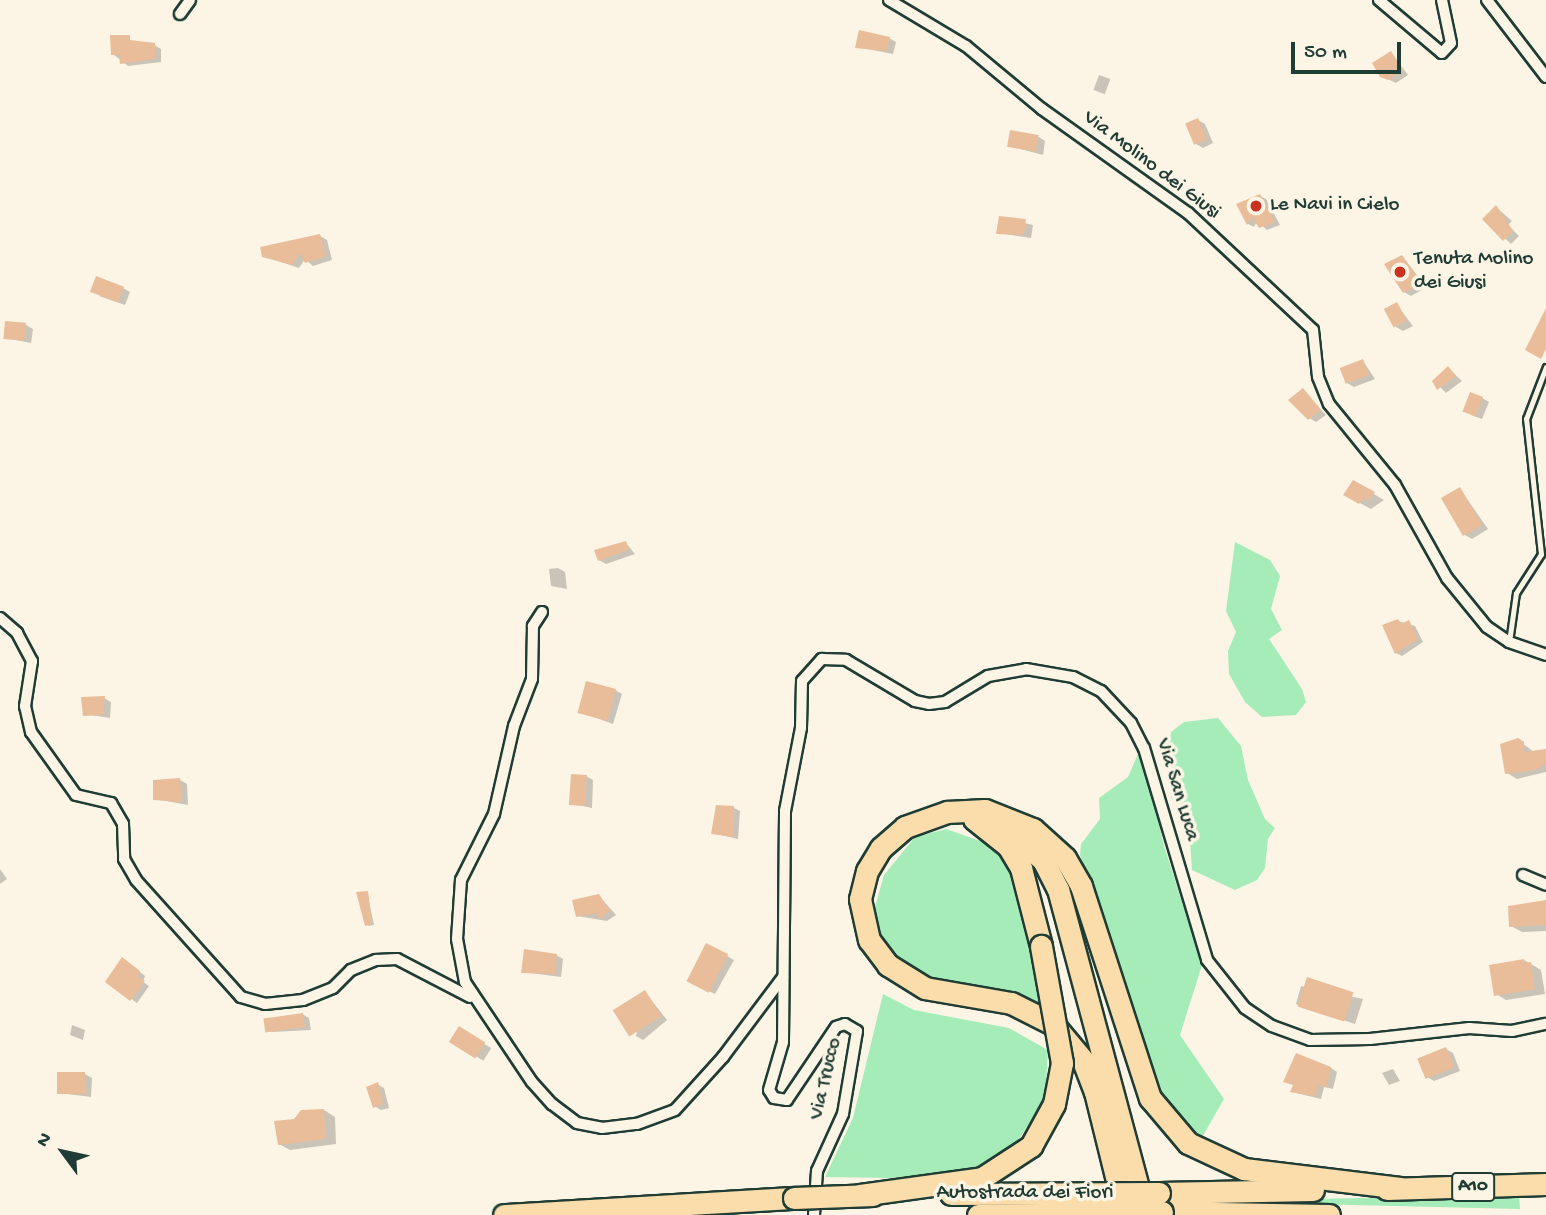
<!DOCTYPE html>
<style>
body{margin:0}
#map{position:relative;width:1546px;height:1215px;overflow:hidden;background:#fcf5e5;font-family:"Gochi Hand",sans-serif}
div>[style]{position:absolute}
.green>*{inset:0;background:#a5ecb9}
.shadow>*{inset:0;background:#0003;transform-origin:0 0}
.building>*{inset:0;background:#e9bd99;transform-origin:0 0}
.roads{filter:drop-shadow(2px 0 #1f3d34) drop-shadow(-2px 0 #1f3d34) drop-shadow(0 2px #1f3d34) drop-shadow(0 -2px #1f3d34)}
.service>*{height:5px;margin:-2.5px;padding:0 2.5px;transform-origin:2.5px;border-radius:2.5px;background:#fcf5e5}
.minor>*{height:10px;margin:-5px;padding:0 5px;transform-origin:5px;border-radius:5px;background:#fcf5e5}
.motorway>*{height:21px;margin:-10.5px;padding:0 10.5px;transform-origin:10.5px;border-radius:10.5px;background:#faddab}
.bridges{filter:drop-shadow(2px 0 #1f3d34) drop-shadow(-2px 0 #1f3d34) drop-shadow(0 2px #1f3d34) drop-shadow(0 -2px #1f3d34)}
.motorway-bridge>*{height:21px;margin:-10.5px;padding:0 10.5px;transform-origin:10.5px;border-radius:10.5px;background:#faddab}
.dots>*{width:19px;height:19px;translate:-50% -50%;box-sizing:border-box;border:4px solid #fcf5e5;border-radius:50%}
span{translate:-50% -50%;white-space:nowrap;text-align:center;line-height:1.15;-webkit-text-stroke:7px #fcf5e5;paint-order:stroke}
.shield-label span{padding:2px 5px;background:#fcf5e5;border:2px solid;border-radius:5px;-webkit-text-stroke-width:0}
.shield-label{font-size:19px;color:#1f3d34;font-weight:700}
.street-label{font-size:21px;color:#1f3d34}
.poi-label{font-size:21px;color:#1f3d34}
.left{translate:0 -50%;text-align:left}
.north{position:absolute;left:28px;top:1117px;width:70px;height:70px;-webkit-text-stroke:5px #fcf5e5;paint-order:stroke;rotate:303deg;font-size:19px;font-weight:700;line-height:28px;text-align:center;color:#1f3d34}
.north::after{content:'';display:block;margin:auto;width:24px;height:32px;background:#1f3d34;clip-path:polygon(50% 0,100% 100%,50% 72%,0 100%)}
.scale{position:absolute;left:1291px;top:42px;width:110px;height:32px;box-sizing:border-box;border:4px solid #1f3d34;border-top:0;padding-left:9px;font-size:21px;line-height:24px;white-space:nowrap;color:#1f3d34;-webkit-text-stroke:5px #fcf5e5;paint-order:stroke}
</style>
<div id="map">
<div class="green">
<div style="clip-path:polygon(1235px 542px,1270px 560px,1280px 576px,1271px 609px,1282px 630px,1269px 639px,1302px 689px,1306px 702px,1296px 715px,1262px 717px,1245px 702px,1229px 674px,1228px 651px,1236px 632px,1226px 611px)"></div>
<div style="clip-path:polygon(1218px 718px,1241px 746px,1248px 780px,1265px 819px,1275px 828px,1268px 839px,1265px 868px,1257px 880px,1235px 890px,1192px 870px,1189px 826px,1171px 797px,1167px 759px,1171px 732px,1184px 722px)"></div>
<div style="clip-path:polygon(1138px 754px,1144px 759px,1164px 846px,1202px 965px,1180px 1035px,1224px 1099px,1201px 1139px,1176px 1116px,1160px 1091px,1080px 855px,1081px 844px,1100px 819px,1099px 798px,1128px 777px)"></div>
<div style="clip-path:polygon(946px 829px,986px 843px,1014px 872px,1033px 952px,1039px 1004px,1005px 992px,925px 977px,898px 963px,881px 939px,875px 907px,884px 875px,915px 837px)"></div>
<div style="clip-path:polygon(883px 994px,914px 1010px,1009px 1028px,1048px 1050px,1045px 1100px,1017px 1142px,975px 1171px,891px 1178px,825px 1177px,853px 1118px)"></div>
<div style="clip-path:polygon(1519px 1195px,1520px 1209px,1310px 1204px,1309px 1199px)"></div>
</div>
<div class="shadow">
<div style="clip-path:polygon(889px 38px,896px 42px,893px 54px,857px 47px)"></div>
<div style="clip-path:polygon(154px 45px,161px 49px,161px 62px,128px 66px,113px 54px)"></div>
<div style="clip-path:polygon(1391px 53px,1408px 75px,1396px 83px,1381px 76px)"></div>
<div style="left:1099px;top:75px;width:12px;height:16px;rotate:20deg"></div>
<div style="clip-path:polygon(1198px 120px,1205px 124px,1213px 143px,1203px 148px,1196px 144px)"></div>
<div style="clip-path:polygon(1039px 137px,1045px 141px,1043px 155px,1009px 146px)"></div>
<div style="clip-path:polygon(1260px 196px,1266px 199px,1280px 225px,1267px 230px,1257px 221px,1254px 227px,1248px 224px,1238px 205px)"></div>
<div style="clip-path:polygon(1496px 207px,1512px 221px,1508px 225px,1519px 236px,1511px 244px,1484px 219px)"></div>
<div style="clip-path:polygon(1001px 218px,1033px 225px,1031px 238px,998px 233px)"></div>
<div style="clip-path:polygon(320px 236px,327px 240px,332px 260px,313px 266px,305px 259px,299px 268px,263px 256px)"></div>
<div style="clip-path:polygon(1402px 257px,1427px 287px,1411px 296px,1404px 292px)"></div>
<div style="clip-path:polygon(123px 288px,130px 292px,125px 305px,99px 296px)"></div>
<div style="clip-path:polygon(1396px 304px,1413px 326px,1403px 331px,1396px 327px)"></div>
<div style="clip-path:polygon(26px 325px,33px 329px,31px 343px,5px 338px)"></div>
<div style="clip-path:polygon(1363px 361px,1375px 379px,1354px 387px,1347px 383px)"></div>
<div style="clip-path:polygon(1448px 368px,1462px 381px,1446px 393px,1434px 381px)"></div>
<div style="clip-path:polygon(1303px 390px,1326px 415px,1316px 422px,1309px 418px)"></div>
<div style="clip-path:polygon(1482px 398px,1489px 402px,1482px 419px,1471px 415px)"></div>
<div style="clip-path:polygon(1353px 482px,1384px 500px,1371px 509px,1345px 495px)"></div>
<div style="clip-path:polygon(1460px 489px,1488px 529px,1472px 539px,1465px 535px)"></div>
<div style="clip-path:polygon(626px 543px,635px 554px,606px 564px,599px 560px)"></div>
<div style="clip-path:polygon(558px 568px,565px 572px,567px 589px,551px 586px,549px 569px)"></div>
<div style="clip-path:polygon(1398px 621px,1415px 626px,1423px 642px,1402px 656px,1396px 653px)"></div>
<div style="clip-path:polygon(615px 690px,622px 694px,613px 724px,577px 711px)"></div>
<div style="clip-path:polygon(104px 698px,111px 702px,110px 718px,84px 714px)"></div>
<div style="clip-path:polygon(1518px 740px,1534px 752px,1546px 751px,1546px 772px,1517px 779px,1507px 773px,1502px 745px)"></div>
<div style="clip-path:polygon(586px 776px,593px 780px,592px 808px,573px 804px)"></div>
<div style="clip-path:polygon(180px 780px,187px 784px,188px 805px,155px 799px)"></div>
<div style="clip-path:polygon(734px 808px,740px 811px,738px 839px,713px 833px)"></div>
<div style="clip-path:polygon(0 869px,7px 879px,0 884px)"></div>
<div style="clip-path:polygon(367px 892px,374px 925px,369px 926px,366px 924px)"></div>
<div style="clip-path:polygon(599px 896px,616px 915px,607px 921px,577px 916px)"></div>
<div style="clip-path:polygon(1546px 902px,1546px 931px,1522px 932px,1511px 926px)"></div>
<div style="clip-path:polygon(707px 945px,734px 960px,715px 994px,696px 985px)"></div>
<div style="clip-path:polygon(556px 955px,563px 959px,561px 977px,523px 972px)"></div>
<div style="clip-path:polygon(1524px 960px,1541px 970px,1545px 994px,1506px 1000px,1496px 994px)"></div>
<div style="clip-path:polygon(128px 963px,145px 976px,143px 982px,149px 986px,137px 1003px,107px 981px)"></div>
<div style="clip-path:polygon(1301px 986px,1363px 999px,1355px 1024px,1296px 1004px)"></div>
<div style="clip-path:polygon(645px 992px,667px 1020px,643px 1040px,636px 1036px)"></div>
<div style="clip-path:polygon(302px 1014px,309px 1018px,311px 1030px,272px 1032px,265px 1028px)"></div>
<div style="clip-path:polygon(72px 1025px,85px 1030px,83px 1040px,70px 1035px)"></div>
<div style="left:459px;top:1028px;width:38px;height:15px;rotate:32deg"></div>
<div style="clip-path:polygon(1446px 1049px,1453px 1053px,1460px 1071px,1434px 1081px,1427px 1077px)"></div>
<div style="clip-path:polygon(1331px 1068px,1337px 1072px,1333px 1089px,1324px 1087px,1321px 1099px,1292px 1092px)"></div>
<div style="clip-path:polygon(1393px 1069px,1400px 1081px,1389px 1085px,1382px 1073px)"></div>
<div style="clip-path:polygon(85px 1074px,92px 1078px,91px 1097px,59px 1093px)"></div>
<div style="clip-path:polygon(377px 1084px,384px 1088px,389px 1108px,381px 1110px,374px 1106px)"></div>
<div style="clip-path:polygon(324px 1110px,335px 1117px,336px 1144px,290px 1150px,279px 1144px)"></div>
</div>
<div class="building">
<div style="clip-path:polygon(859px 30px,890px 37px,887px 51px,855px 48px)"></div>
<div style="clip-path:polygon(110px 35px,130px 35px,130px 40px,155px 43px,155px 59px,120px 64px,119px 55px,111px 55px)"></div>
<div style="clip-path:polygon(1391px 51px,1403px 70px,1388px 80px,1380px 77px,1372px 63px)"></div>
<div style="left:1198px;top:118px;width:23px;height:14px;rotate:67deg"></div>
<div style="left:1010px;top:130px;width:29px;height:17px;rotate:10deg"></div>
<div style="clip-path:polygon(1260px 194px,1275px 222px,1259px 228px,1252px 217px,1247px 225px,1236px 204px)"></div>
<div style="clip-path:polygon(1496px 205px,1513px 231px,1503px 241px,1482px 219px)"></div>
<div style="clip-path:polygon(999px 216px,1026px 219px,1024px 235px,996px 234px)"></div>
<div style="clip-path:polygon(320px 234px,326px 256px,305px 263px,300px 253px,292px 265px,262px 257px,260px 247px)"></div>
<div style="clip-path:polygon(1402px 255px,1422px 283px,1403px 293px,1384px 264px)"></div>
<div style="left:96px;top:276px;width:30px;height:17px;rotate:21deg"></div>
<div style="left:1397px;top:302px;width:21px;height:15px;rotate:62deg"></div>
<div style="clip-path:polygon(1546px 308px,1546px 349px,1541px 359px,1525px 350px)"></div>
<div style="left:5px;top:321px;width:21px;height:18px;rotate:5deg"></div>
<div style="left:1363px;top:359px;width:17px;height:25px;rotate:69deg"></div>
<div style="clip-path:polygon(1448px 366px,1456px 376px,1437px 390px,1432px 381px)"></div>
<div style="clip-path:polygon(1303px 388px,1321px 410px,1308px 420px,1288px 400px)"></div>
<div style="left:1470px;top:392px;width:14px;height:21px;rotate:21deg"></div>
<div style="clip-path:polygon(1353px 480px,1375px 492px,1368px 501px,1363px 499px,1359px 504px,1343px 495px)"></div>
<div style="left:1460px;top:487px;width:44px;height:22px;rotate:60deg"></div>
<div style="clip-path:polygon(626px 541px,629px 550px,598px 561px,594px 550px)"></div>
<div style="clip-path:polygon(1398px 619px,1401px 624px,1409px 620px,1418px 639px,1395px 654px,1382px 625px)"></div>
<div style="left:586px;top:681px;width:31px;height:33px;rotate:15deg"></div>
<div style="clip-path:polygon(105px 696px,103px 715px,83px 716px,81px 697px)"></div>
<div style="clip-path:polygon(1518px 738px,1524px 742px,1524px 752px,1546px 749px,1546px 764px,1535px 770px,1505px 774px,1500px 744px)"></div>
<div style="left:571px;top:774px;width:16px;height:31px;rotate:4deg"></div>
<div style="clip-path:polygon(180px 778px,182px 802px,153px 800px,153px 780px)"></div>
<div style="clip-path:polygon(716px 805px,734px 806px,733px 837px,711px 834px)"></div>
<div style="clip-path:polygon(368px 891px,372px 924px,365px 926px,356px 892px)"></div>
<div style="clip-path:polygon(599px 894px,610px 911px,599px 919px,596px 913px,576px 917px,572px 900px)"></div>
<div style="clip-path:polygon(1546px 900px,1546px 925px,1509px 927px,1508px 906px)"></div>
<div style="left:706px;top:943px;width:25px;height:43px;rotate:27deg"></div>
<div style="clip-path:polygon(524px 949px,557px 954px,555px 974px,521px 973px)"></div>
<div style="clip-path:polygon(122px 957px,140px 971px,138px 977px,145px 981px,130px 1001px,105px 982px)"></div>
<div style="clip-path:polygon(1524px 959px,1525px 963px,1531px 962px,1535px 989px,1494px 996px,1489px 965px)"></div>
<div style="left:1307px;top:977px;width:49px;height:31px;rotate:18deg"></div>
<div style="left:645px;top:990px;width:31px;height:38px;rotate:58deg"></div>
<div style="left:303px;top:1013px;width:14px;height:40px;rotate:82deg"></div>
<div style="left:459px;top:1026px;width:31px;height:19px;rotate:32deg"></div>
<div style="left:1446px;top:1047px;width:22px;height:31px;rotate:68deg"></div>
<div style="clip-path:polygon(1296px 1053px,1331px 1067px,1327px 1087px,1318px 1085px,1315px 1096px,1290px 1092px,1293px 1085px,1283px 1082px)"></div>
<div style="left:57px;top:1072px;width:28px;height:22px"></div>
<div style="clip-path:polygon(378px 1082px,383px 1104px,373px 1108px,366px 1087px)"></div>
<div style="clip-path:polygon(324px 1109px,326px 1139px,278px 1145px,274px 1121px,294px 1119px,301px 1110px)"></div>
</div>
<div class="roads">
<div class="service">
<div style="left:1509px;top:642px;width:49px;rotate:-81.9deg"></div>
<div style="left:1516px;top:593px;width:46px;rotate:-57.3deg"></div>
<div style="left:1541px;top:554px;width:136px;rotate:-96.3deg"></div>
<div style="left:1526px;top:419px;width:56px;rotate:-69deg"></div>
</div>
<div class="minor">
<div style="left:889px;top:0;width:90px;rotate:30.9deg"></div>
<div style="left:966px;top:46px;width:99px;rotate:39.7deg"></div>
<div style="left:1042px;top:109px;width:179px;rotate:35.5deg"></div>
<div style="left:1188px;top:213px;width:171px;rotate:43.1deg"></div>
<div style="left:1313px;top:330px;width:47px;rotate:83.9deg"></div>
<div style="left:1318px;top:377px;width:29px;rotate:68deg"></div>
<div style="left:1329px;top:404px;width:104px;rotate:50.8deg"></div>
<div style="left:1395px;top:485px;width:107px;rotate:60.8deg"></div>
<div style="left:1447px;top:578px;width:63px;rotate:50.8deg"></div>
<div style="left:1487px;top:627px;width:27px;rotate:34deg"></div>
<div style="left:1509px;top:642px;width:39px;rotate:19deg"></div>
<div style="left:1379px;top:0;width:82px;rotate:40.1deg"></div>
<div style="left:1442px;top:53px;width:13px;rotate:-48deg"></div>
<div style="left:1451px;top:43px;width:44px;rotate:-101.8deg"></div>
<div style="left:1487px;top:0;width:97px;rotate:52.5deg"></div>
<div style="left:180px;top:14px;width:17px;rotate:-54deg"></div>
<div style="left:542px;top:612px;width:17px;rotate:123deg"></div>
<div style="left:533px;top:626px;width:53px;rotate:91.1deg"></div>
<div style="left:532px;top:679px;width:50px;rotate:111deg"></div>
<div style="left:514px;top:726px;width:90px;rotate:102.8deg"></div>
<div style="left:494px;top:814px;width:74px;rotate:116.6deg"></div>
<div style="left:461px;top:880px;width:59px;rotate:93.9deg"></div>
<div style="left:457px;top:939px;width:44px;rotate:79.5deg"></div>
<div style="left:465px;top:982px;width:120px;rotate:56.2deg"></div>
<div style="left:532px;top:1082px;width:30px;rotate:48deg"></div>
<div style="left:552px;top:1104px;width:31px;rotate:37deg"></div>
<div style="left:577px;top:1123px;width:25px;rotate:11deg"></div>
<div style="left:602px;top:1128px;width:35px;rotate:-7deg"></div>
<div style="left:637px;top:1124px;width:40px;rotate:-20.2deg"></div>
<div style="left:675px;top:1110px;width:72px;rotate:-47.8deg"></div>
<div style="left:723px;top:1057px;width:100px;rotate:-53.1deg"></div>
<div style="left:0;top:618px;width:23px;rotate:41deg"></div>
<div style="left:17px;top:633px;width:32px;rotate:62deg"></div>
<div style="left:32px;top:661px;width:46px;rotate:98.8deg"></div>
<div style="left:25px;top:706px;width:27px;rotate:77deg"></div>
<div style="left:31px;top:732px;width:77px;rotate:54.5deg"></div>
<div style="left:76px;top:795px;width:36px;rotate:13deg"></div>
<div style="left:111px;top:803px;width:24px;rotate:60deg"></div>
<div style="left:123px;top:824px;width:35px;rotate:88deg"></div>
<div style="left:124px;top:859px;width:24px;rotate:60deg"></div>
<div style="left:136px;top:880px;width:157px;rotate:48.1deg"></div>
<div style="left:241px;top:997px;width:25px;rotate:16deg"></div>
<div style="left:265px;top:1004px;width:38px;rotate:-6deg"></div>
<div style="left:303px;top:1000px;width:32px;rotate:-22deg"></div>
<div style="left:333px;top:988px;width:25px;rotate:-45deg"></div>
<div style="left:351px;top:970px;width:27px;rotate:-22deg"></div>
<div style="left:376px;top:960px;width:21px;rotate:-3deg"></div>
<div style="left:397px;top:959px;width:82px;rotate:27.5deg"></div>
<div style="left:1523px;top:875px;width:25px;rotate:23deg"></div>
<div style="left:814px;top:1215px;width:44px;rotate:-86.1deg"></div>
<div style="left:817px;top:1171px;width:63px;rotate:-65.5deg"></div>
<div style="left:843px;top:1114px;width:84px;rotate:-80.4deg"></div>
<div style="left:857px;top:1031px;width:14px;rotate:-150deg"></div>
<div style="left:845px;top:1024px;width:9px;rotate:162deg"></div>
<div style="left:836px;top:1027px;width:88px;rotate:123.9deg"></div>
<div style="left:787px;top:1100px;width:13px;rotate:-171deg"></div>
<div style="left:774px;top:1098px;width:9px;rotate:-122deg"></div>
<div style="left:769px;top:1090px;width:50px;rotate:-73.7deg"></div>
<div style="left:783px;top:1042px;width:231px;rotate:-89.5deg"></div>
<div style="left:785px;top:811px;width:85px;rotate:-79.1deg"></div>
<div style="left:801px;top:728px;width:47px;rotate:-88.8deg"></div>
<div style="left:802px;top:681px;width:30px;rotate:-48deg"></div>
<div style="left:822px;top:659px;width:24px;rotate:2deg"></div>
<div style="left:846px;top:660px;width:80px;rotate:30.7deg"></div>
<div style="left:915px;top:701px;width:14px;rotate:12deg"></div>
<div style="left:929px;top:704px;width:16px;rotate:-7deg"></div>
<div style="left:945px;top:702px;width:50px;rotate:-31.2deg"></div>
<div style="left:988px;top:676px;width:39px;rotate:-10deg"></div>
<div style="left:1026px;top:669px;width:48px;rotate:9.7deg"></div>
<div style="left:1073px;top:677px;width:31px;rotate:27deg"></div>
<div style="left:1101px;top:691px;width:44px;rotate:46.8deg"></div>
<div style="left:1131px;top:723px;width:28px;rotate:63deg"></div>
<div style="left:1144px;top:748px;width:221px;rotate:73.4deg"></div>
<div style="left:1207px;top:960px;width:61px;rotate:51.6deg"></div>
<div style="left:1245px;top:1008px;width:32px;rotate:34deg"></div>
<div style="left:1272px;top:1026px;width:40px;rotate:20.2deg"></div>
<div style="left:1310px;top:1040px;width:60px;rotate:-1deg"></div>
<div style="left:1370px;top:1039px;width:100px;rotate:-6.3deg"></div>
<div style="left:1469px;top:1028px;width:43px;rotate:4deg"></div>
<div style="left:1512px;top:1031px;width:35px;rotate:-12deg"></div>
</div>
<div class="motorway">
<div style="left:974px;top:819px;width:43px;rotate:38.5deg"></div>
<div style="left:1008px;top:846px;width:26px;rotate:59deg"></div>
<div style="left:1021px;top:868px;width:81px;rotate:75.6deg"></div>
<div style="left:1006px;top:828px;width:49px;rotate:40.9deg"></div>
<div style="left:1043px;top:860px;width:33px;rotate:63deg"></div>
<div style="left:1058px;top:889px;width:331px;rotate:75deg"></div>
<div style="left:1387px;top:1189px;width:159px;rotate:-1.8deg"></div>
<div style="left:1159px;top:1193px;width:154px;rotate:-1.1deg"></div>
<div style="left:1124px;top:1209px;width:121px;rotate:-103.9deg"></div>
<div style="left:1095px;top:1092px;width:34px;rotate:-111deg"></div>
<div style="left:1083px;top:1060px;width:47px;rotate:-129.8deg"></div>
<div style="left:1053px;top:1024px;width:47px;rotate:-153.4deg"></div>
<div style="left:1011px;top:1003px;width:87px;rotate:-170.1deg"></div>
<div style="left:925px;top:988px;width:44px;rotate:-148.1deg"></div>
<div style="left:888px;top:965px;width:31px;rotate:-127deg"></div>
<div style="left:869px;top:940px;width:42px;rotate:-102.4deg"></div>
<div style="left:860px;top:899px;width:29px;rotate:-76deg"></div>
<div style="left:867px;top:871px;width:27px;rotate:-59deg"></div>
<div style="left:881px;top:848px;width:32px;rotate:-41deg"></div>
<div style="left:905px;top:827px;width:45px;rotate:-19.7deg"></div>
<div style="left:947px;top:812px;width:38px;rotate:-3deg"></div>
<div style="left:985px;top:810px;width:52px;rotate:21.6deg"></div>
<div style="left:1033px;top:829px;width:43px;rotate:42.2deg"></div>
<div style="left:1065px;top:858px;width:32px;rotate:60deg"></div>
<div style="left:1081px;top:886px;width:223px;rotate:72deg"></div>
<div style="left:1150px;top:1098px;width:59px;rotate:49.8deg"></div>
<div style="left:1188px;top:1143px;width:62px;rotate:24.9deg"></div>
<div style="left:1244px;top:1169px;width:157px;rotate:6.9deg"></div>
<div style="left:1162px;top:1212px;width:167px;rotate:1deg"></div>
<div style="left:504px;top:1215px;width:290px;rotate:-3.4deg"></div>
</div>
</div>
<div class="bridges">
<div class="motorway-bridge">
<div style="left:951px;top:1194px;width:208px;rotate:-0.3deg"></div>
<div style="left:860px;top:1195px;width:123px;rotate:-7.9deg"></div>
<div style="left:982px;top:1178px;width:59px;rotate:-33.1deg"></div>
<div style="left:1031px;top:1146px;width:48px;rotate:-61.3deg"></div>
<div style="left:1054px;top:1104px;width:42px;rotate:-79deg"></div>
<div style="left:1062px;top:1063px;width:119px;rotate:-100.2deg"></div>
<div style="left:794px;top:1198px;width:79px;rotate:-2.2deg"></div>
<div style="left:978px;top:1215px;width:184px;rotate:-0.9deg"></div>
</div>
</div>
<div class="dots">
<div style="left:1256px;top:206px;background:#c8321e"></div>
<div style="left:1400px;top:272px;background:#c8321e"></div>
</div>
<div class="shield-label">
<span style="left:1473px;top:1187px">A10</span>
</div>
<div class="street-label">
<span style="left:1151px;top:166px;rotate:37deg">Via Molino dei Giusi</span>
<span style="left:1176px;top:790px;rotate:73deg">Via San Luca</span>
<span style="left:827px;top:1079px;rotate:-77deg">Via Trucco</span>
<span style="left:1025px;top:1194px">Autostrada dei Fiori</span>
</div>
<div class="poi-label">
<span class="left" style="left:1270px;top:206px">Le Navi in Cielo</span>
<span class="left" style="left:1414px;top:272px">Tenuta Molino<br>dei Giusi</span>
</div>
<div class="north">N</div>
<div class="scale">50 m</div>
</div>
